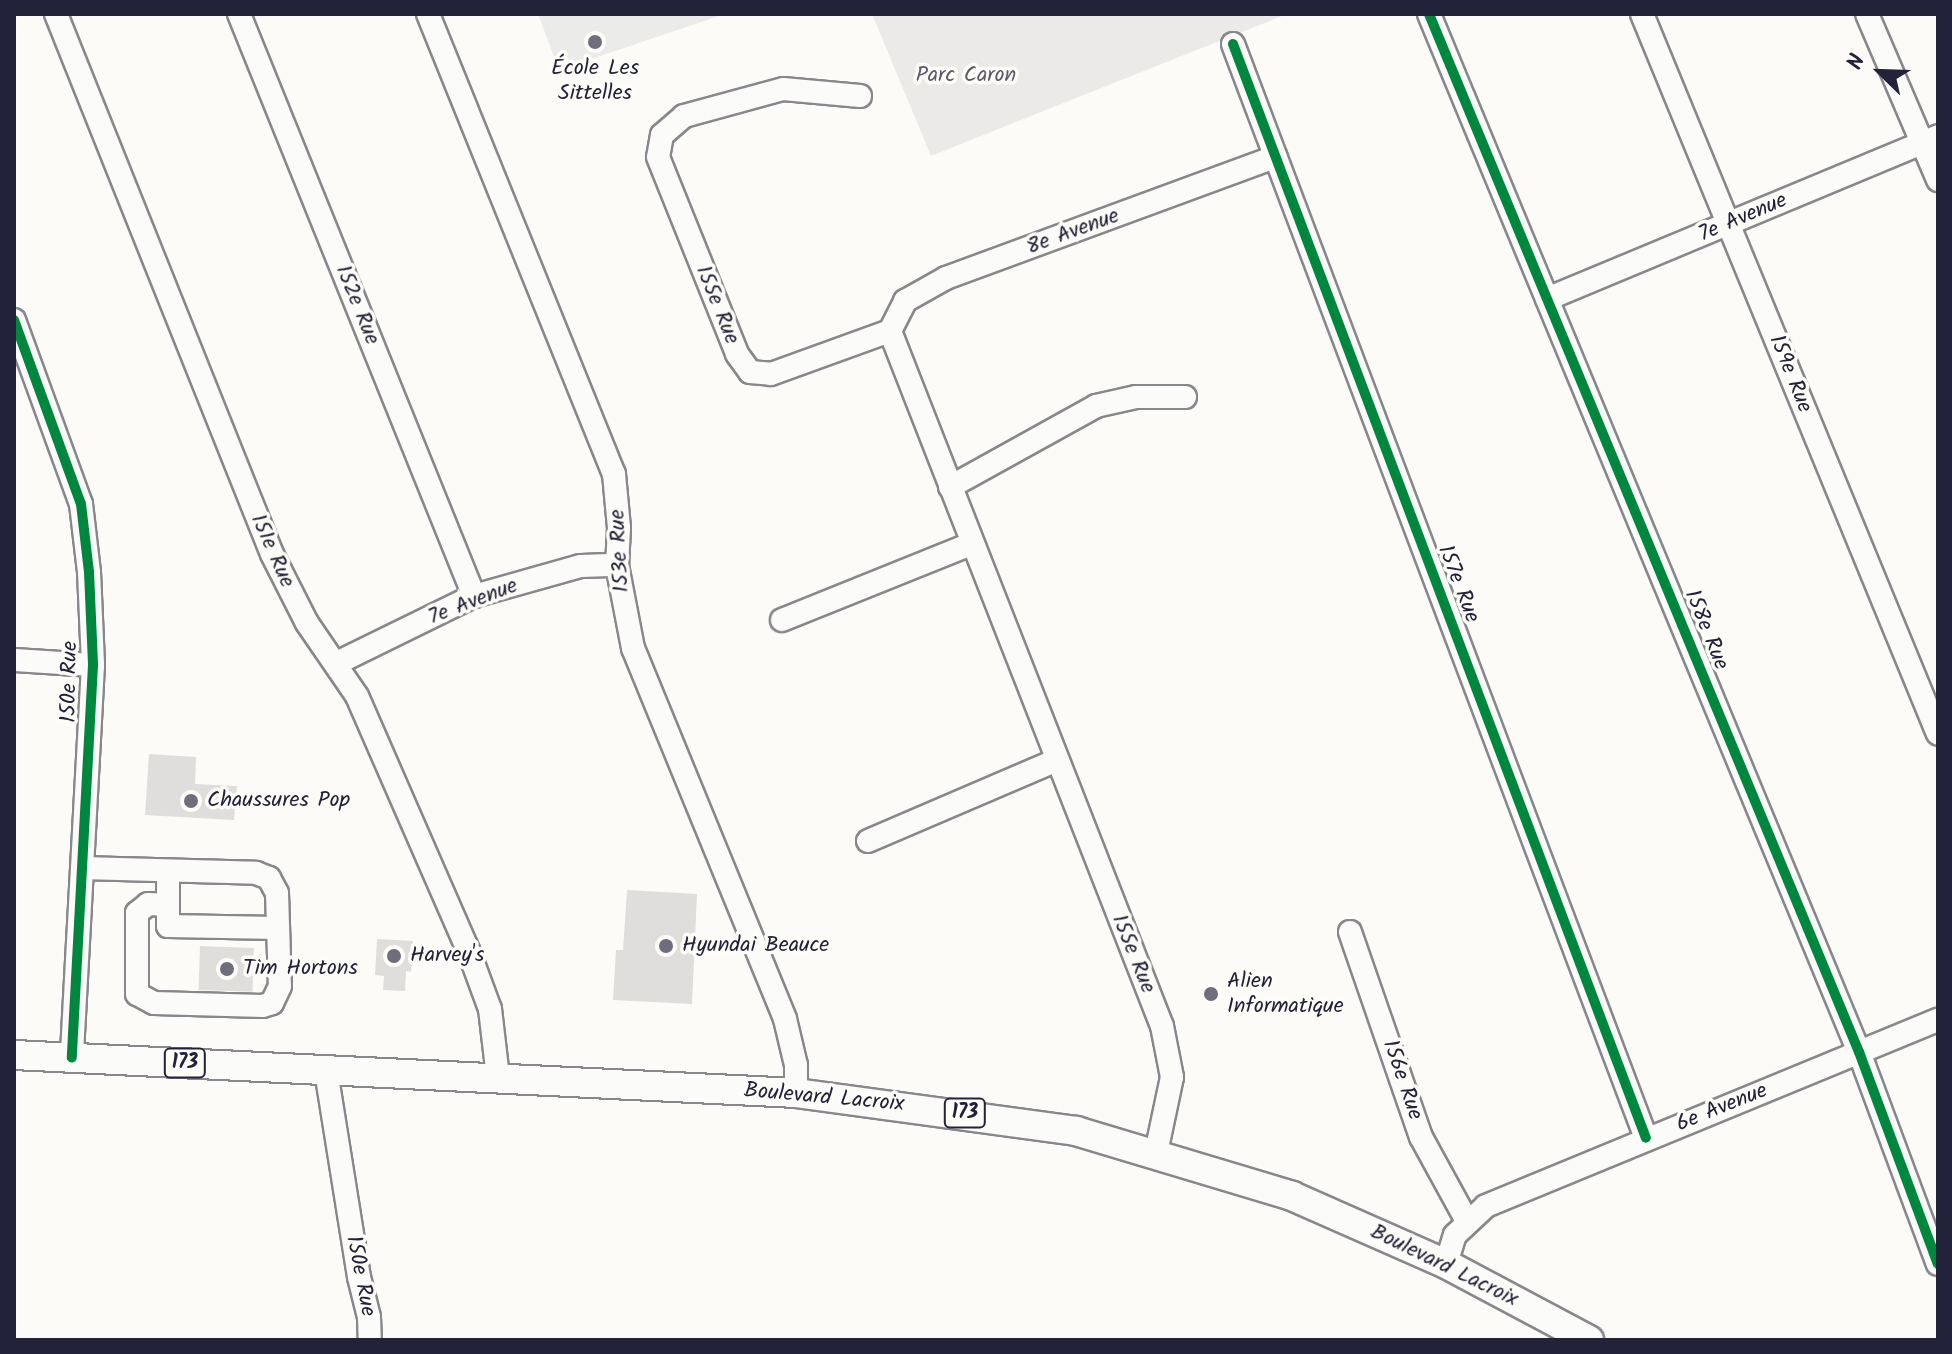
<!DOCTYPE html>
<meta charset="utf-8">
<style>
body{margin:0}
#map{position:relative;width:1952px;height:1354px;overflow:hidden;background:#fcfbf8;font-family:Kalam,sans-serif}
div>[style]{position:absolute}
.built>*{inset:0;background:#ebebe9}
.green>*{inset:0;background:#ebeae8}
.building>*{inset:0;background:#dfdedd;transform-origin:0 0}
.roads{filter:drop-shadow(2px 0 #88888c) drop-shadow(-2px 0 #88888c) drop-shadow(0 2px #88888c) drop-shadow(0 -2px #88888c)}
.minor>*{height:22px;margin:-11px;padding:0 11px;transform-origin:11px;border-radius:11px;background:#fbfbf9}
.major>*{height:28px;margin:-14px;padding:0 14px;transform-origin:14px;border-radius:14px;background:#fbfbf9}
.cycleway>*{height:10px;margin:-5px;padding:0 5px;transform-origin:5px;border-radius:5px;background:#00873e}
.dots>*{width:22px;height:22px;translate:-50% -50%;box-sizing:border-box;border:4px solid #fdfcf7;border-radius:50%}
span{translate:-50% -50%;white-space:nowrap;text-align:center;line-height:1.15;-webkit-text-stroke:7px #fdfcf7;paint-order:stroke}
.shield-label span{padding:2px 6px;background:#fdfcf7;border:2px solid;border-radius:6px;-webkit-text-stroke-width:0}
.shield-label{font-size:20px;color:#22223b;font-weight:700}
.poi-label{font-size:22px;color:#22223b}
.left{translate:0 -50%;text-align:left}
.park-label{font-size:22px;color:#5a5a6b}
.street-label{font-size:22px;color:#22223b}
.frame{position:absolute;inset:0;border:16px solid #22223b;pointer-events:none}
.north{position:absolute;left:1840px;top:32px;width:80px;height:80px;-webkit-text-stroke:6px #fdfcf7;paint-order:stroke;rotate:293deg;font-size:22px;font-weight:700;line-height:32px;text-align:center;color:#22223b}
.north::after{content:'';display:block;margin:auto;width:28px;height:36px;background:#22223b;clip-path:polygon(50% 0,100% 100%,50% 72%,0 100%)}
</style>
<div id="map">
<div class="built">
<div style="clip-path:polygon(538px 14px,725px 14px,559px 70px)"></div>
</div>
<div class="green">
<div style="clip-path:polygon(872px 14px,1287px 14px,931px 156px)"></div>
</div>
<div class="building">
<div style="clip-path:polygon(149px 754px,196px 757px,195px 784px,237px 786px,234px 820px,145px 815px)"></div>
<div style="clip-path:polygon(627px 890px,697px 894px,692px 1004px,613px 1000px,616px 950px,623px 950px)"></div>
<div style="clip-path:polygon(377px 939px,413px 941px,411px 972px,406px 971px,405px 991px,383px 990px,384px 976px,375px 975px)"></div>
<div style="left:200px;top:946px;width:54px;height:44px;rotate:2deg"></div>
</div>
<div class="roads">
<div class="minor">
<div style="left:56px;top:14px;width:582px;rotate:68.2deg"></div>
<div style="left:272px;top:554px;width:77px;rotate:63.1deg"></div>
<div style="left:307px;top:623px;width:88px;rotate:55.6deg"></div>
<div style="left:357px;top:696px;width:279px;rotate:66.4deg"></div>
<div style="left:469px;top:952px;width:61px;rotate:69.8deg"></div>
<div style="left:490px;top:1009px;width:68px;rotate:83.3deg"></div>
<div style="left:239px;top:14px;width:628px;rotate:68.01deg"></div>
<div style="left:428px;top:14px;width:496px;rotate:68deg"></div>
<div style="left:614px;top:474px;width:54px;rotate:84.7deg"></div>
<div style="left:619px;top:528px;width:37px;rotate:93deg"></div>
<div style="left:617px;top:565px;width:85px;rotate:79.1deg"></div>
<div style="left:633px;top:648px;width:401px;rotate:67.7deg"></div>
<div style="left:785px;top:1019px;width:47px;rotate:76.6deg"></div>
<div style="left:796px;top:1065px;width:28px;rotate:90deg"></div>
<div style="left:1429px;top:14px;width:1124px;rotate:67.5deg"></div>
<div style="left:1859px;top:1052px;width:226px;rotate:69.6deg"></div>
<div style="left:1642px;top:14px;width:778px;rotate:67.65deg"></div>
<div style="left:1867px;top:14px;width:181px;rotate:66.8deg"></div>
<div style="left:1233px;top:44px;width:1169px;rotate:69.32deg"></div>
<div style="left:860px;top:96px;width:77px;rotate:-174.8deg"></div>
<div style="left:783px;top:89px;width:103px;rotate:164.7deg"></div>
<div style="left:684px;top:116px;width:29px;rotate:139deg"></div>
<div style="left:662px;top:135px;width:22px;rotate:100deg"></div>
<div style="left:658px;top:157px;width:212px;rotate:68.1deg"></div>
<div style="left:737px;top:354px;width:22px;rotate:54deg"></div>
<div style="left:750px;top:372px;width:21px;rotate:5deg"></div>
<div style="left:771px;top:374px;width:127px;rotate:-19.9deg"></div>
<div style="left:1547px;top:299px;width:424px;rotate:-22.6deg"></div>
<div style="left:14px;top:320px;width:196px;rotate:70deg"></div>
<div style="left:81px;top:504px;width:68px;rotate:83.3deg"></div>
<div style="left:89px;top:572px;width:93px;rotate:87.5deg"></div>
<div style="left:93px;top:665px;width:393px;rotate:93.1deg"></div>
<div style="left:890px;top:331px;width:746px;rotate:68.63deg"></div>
<div style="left:1162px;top:1026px;width:52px;rotate:78.9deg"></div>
<div style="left:1172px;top:1077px;width:78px;rotate:101.9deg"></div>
<div style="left:890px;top:331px;width:34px;rotate:-63deg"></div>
<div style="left:905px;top:301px;width:47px;rotate:-29.3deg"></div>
<div style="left:946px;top:278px;width:351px;rotate:-20.2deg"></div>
<div style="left:950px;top:487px;width:167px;rotate:-29deg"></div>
<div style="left:1096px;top:406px;width:41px;rotate:-12.7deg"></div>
<div style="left:1136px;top:397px;width:49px"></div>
<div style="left:782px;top:620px;width:204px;rotate:-21.9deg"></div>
<div style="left:14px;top:660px;width:79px;rotate:3.6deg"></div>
<div style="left:337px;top:663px;width:153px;rotate:-26.1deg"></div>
<div style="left:474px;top:596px;width:111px;rotate:-15.7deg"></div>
<div style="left:581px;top:566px;width:36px;rotate:-2deg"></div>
<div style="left:868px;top:841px;width:206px;rotate:-23.2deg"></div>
<div style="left:82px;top:868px;width:174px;rotate:1.6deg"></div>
<div style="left:256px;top:873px;width:14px;rotate:21deg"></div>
<div style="left:269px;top:878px;width:17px;rotate:62deg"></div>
<div style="left:277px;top:893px;width:93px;rotate:88.2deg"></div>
<div style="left:280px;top:986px;width:19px;rotate:115deg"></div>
<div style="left:272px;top:1003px;width:9px;rotate:162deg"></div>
<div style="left:263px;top:1006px;width:109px;rotate:-178.4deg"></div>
<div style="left:154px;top:1003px;width:19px;rotate:-152deg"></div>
<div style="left:137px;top:994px;width:81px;rotate:-90deg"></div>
<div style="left:137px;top:913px;width:14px;rotate:-39deg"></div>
<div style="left:148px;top:904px;width:20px;rotate:3deg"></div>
<div style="left:168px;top:871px;width:55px;rotate:90deg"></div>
<div style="left:168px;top:926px;width:110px;rotate:1deg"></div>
<div style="left:1350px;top:932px;width:217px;rotate:70.9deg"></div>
<div style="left:1421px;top:1137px;width:96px;rotate:61.3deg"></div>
<div style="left:326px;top:1071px;width:209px;rotate:80.9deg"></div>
<div style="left:359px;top:1277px;width:41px;rotate:76deg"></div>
<div style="left:369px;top:1317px;width:23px;rotate:88deg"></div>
<div style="left:1446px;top:1264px;width:30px;rotate:-73deg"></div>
<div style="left:1455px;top:1235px;width:42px;rotate:-43.1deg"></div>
<div style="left:1486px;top:1206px;width:489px;rotate:-22.4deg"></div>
</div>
<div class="major">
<div style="left:14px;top:1055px;width:783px;rotate:2.78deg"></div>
<div style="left:796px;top:1093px;width:283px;rotate:7.7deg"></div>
<div style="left:1076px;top:1131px;width:226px;rotate:16.7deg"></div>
<div style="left:1292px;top:1196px;width:168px;rotate:23.8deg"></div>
<div style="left:1446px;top:1264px;width:162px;rotate:28deg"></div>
</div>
</div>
<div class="cycleway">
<div style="left:1429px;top:14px;width:1124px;rotate:67.5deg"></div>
<div style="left:1859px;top:1052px;width:226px;rotate:69.6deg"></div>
<div style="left:1233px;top:44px;width:1169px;rotate:69.32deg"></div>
<div style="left:14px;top:320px;width:196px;rotate:70deg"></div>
<div style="left:81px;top:504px;width:68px;rotate:83.3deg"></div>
<div style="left:89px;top:572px;width:93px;rotate:87.5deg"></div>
<div style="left:93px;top:665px;width:393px;rotate:93.1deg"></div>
</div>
<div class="dots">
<div style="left:595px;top:42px;background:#6e6e7d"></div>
<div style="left:191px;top:801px;background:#6e6e7d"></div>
<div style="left:666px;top:946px;background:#6e6e7d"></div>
<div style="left:394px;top:956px;background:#6e6e7d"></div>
<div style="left:227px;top:969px;background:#6e6e7d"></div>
<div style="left:1211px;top:994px;background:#6e6e7d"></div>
</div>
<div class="shield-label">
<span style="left:185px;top:1063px">173</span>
<span style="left:965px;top:1113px">173</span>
</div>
<div class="poi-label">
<span style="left:595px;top:81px">École Les<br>Sittelles</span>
<span class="left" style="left:207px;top:801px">Chaussures Pop</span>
<span class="left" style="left:682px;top:946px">Hyundai Beauce</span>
<span class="left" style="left:410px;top:956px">Harvey's</span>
<span class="left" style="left:243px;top:969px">Tim Hortons</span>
<span class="left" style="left:1227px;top:994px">Alien<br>Informatique</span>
</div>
<div class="park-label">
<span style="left:966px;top:76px">Parc Caron</span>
</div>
<div class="street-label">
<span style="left:1743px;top:218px;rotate:-23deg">7e Avenue</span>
<span style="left:1073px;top:232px;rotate:-20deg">8e Avenue</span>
<span style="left:357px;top:305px;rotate:68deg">152e Rue</span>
<span style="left:717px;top:305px;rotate:68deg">155e Rue</span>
<span style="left:1790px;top:374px;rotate:68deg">159e Rue</span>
<span style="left:272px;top:551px;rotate:66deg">151e Rue</span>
<span style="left:620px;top:551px;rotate:-93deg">153e Rue</span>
<span style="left:1458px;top:584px;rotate:69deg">157e Rue</span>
<span style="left:473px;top:602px;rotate:-21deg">7e Avenue</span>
<span style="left:1706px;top:630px;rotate:68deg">158e Rue</span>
<span style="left:70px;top:682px;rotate:-89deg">150e Rue</span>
<span style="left:1133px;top:954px;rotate:68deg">155e Rue</span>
<span style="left:1402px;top:1080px;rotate:71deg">156e Rue</span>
<span style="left:824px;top:1098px;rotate:5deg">Boulevard Lacroix</span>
<span style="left:1722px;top:1108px;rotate:-22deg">6e Avenue</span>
<span style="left:1444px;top:1266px;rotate:26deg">Boulevard Lacroix</span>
<span style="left:360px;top:1276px;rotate:79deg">150e Rue</span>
</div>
<div class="frame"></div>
<div class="north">N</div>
</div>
